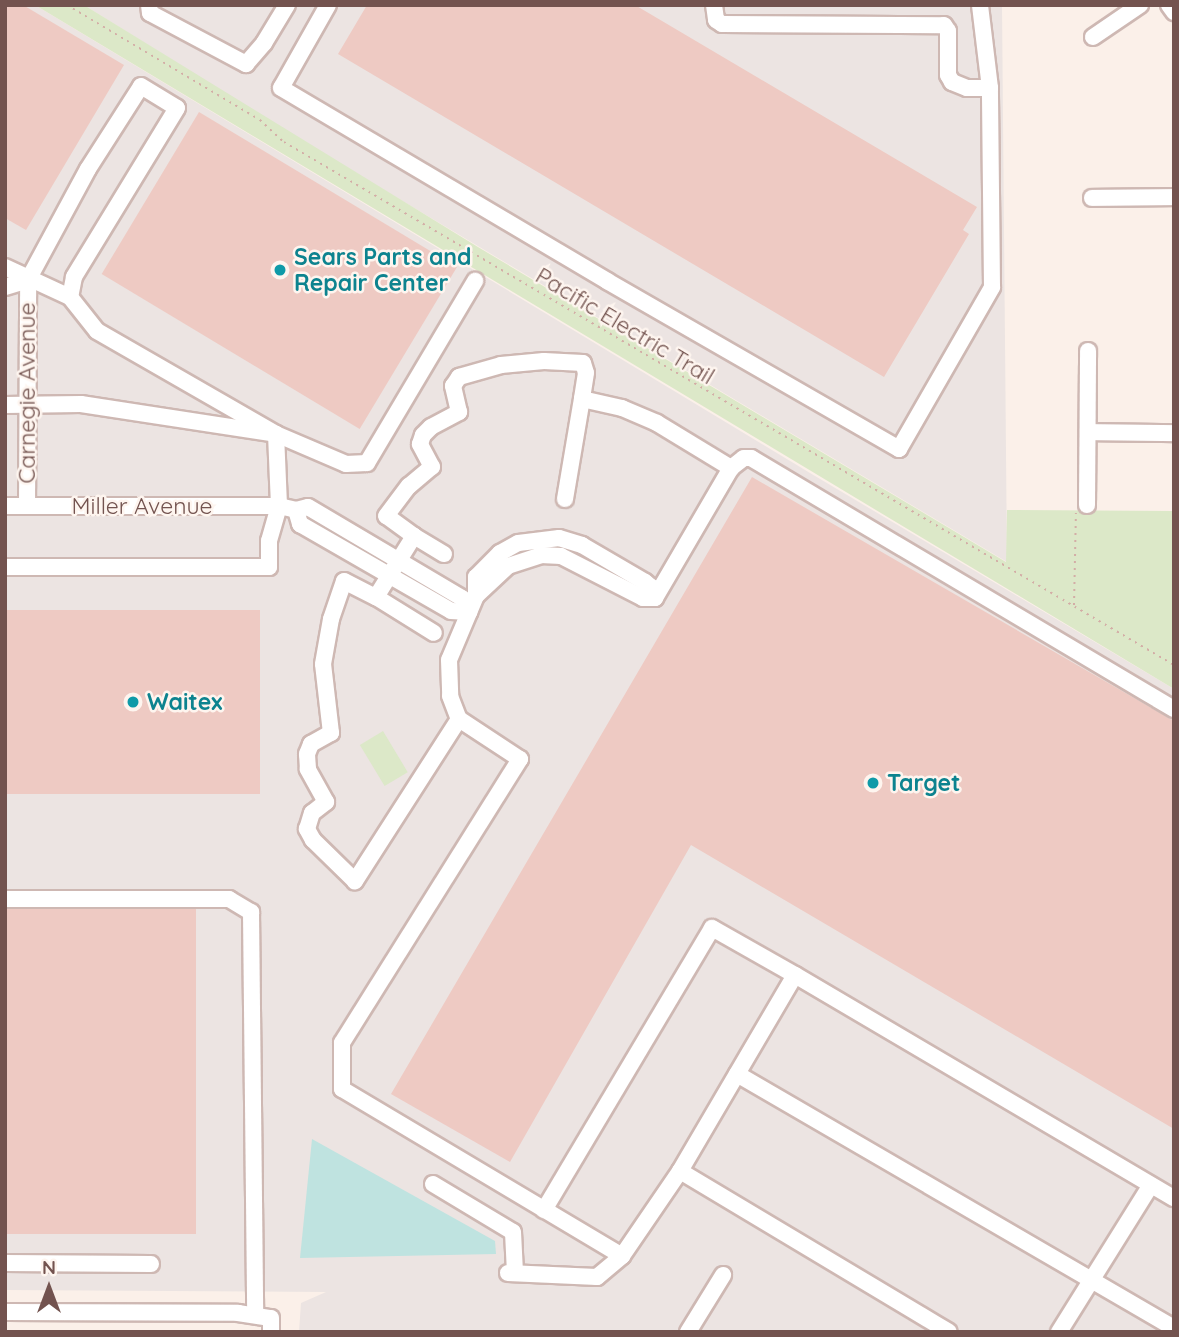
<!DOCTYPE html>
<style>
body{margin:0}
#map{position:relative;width:1179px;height:1337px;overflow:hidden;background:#fbf0e9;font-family:Quicksand,sans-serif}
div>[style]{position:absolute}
.industrial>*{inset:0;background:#ece4e2}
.green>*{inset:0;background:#dce8c8;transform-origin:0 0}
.water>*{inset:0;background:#bfe3e0}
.building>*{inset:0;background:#eecac3;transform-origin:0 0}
.path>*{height:2px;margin-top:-1px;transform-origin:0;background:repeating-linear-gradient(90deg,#d3ada6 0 2px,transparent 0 7px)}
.roads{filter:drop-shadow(2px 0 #ceb8b3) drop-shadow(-2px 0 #ceb8b3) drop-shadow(0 2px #ceb8b3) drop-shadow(0 -2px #ceb8b3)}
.minor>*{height:16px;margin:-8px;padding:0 8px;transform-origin:8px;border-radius:8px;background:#fff}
.dots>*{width:19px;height:19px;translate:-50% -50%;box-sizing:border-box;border:4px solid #fef5ef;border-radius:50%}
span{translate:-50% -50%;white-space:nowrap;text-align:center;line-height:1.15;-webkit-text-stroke:5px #fef5ef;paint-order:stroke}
.culture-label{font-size:23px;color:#0d838f;font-weight:700}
.left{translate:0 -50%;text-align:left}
.street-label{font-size:23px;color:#73534f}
.frame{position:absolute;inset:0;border:7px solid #73534f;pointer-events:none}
.north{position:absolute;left:14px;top:1253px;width:70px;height:70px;-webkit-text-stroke:5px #fef5ef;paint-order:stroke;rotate:0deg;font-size:19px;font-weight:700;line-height:28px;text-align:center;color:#73534f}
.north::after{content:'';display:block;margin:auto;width:24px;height:32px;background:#73534f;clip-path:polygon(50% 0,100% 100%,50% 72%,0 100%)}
</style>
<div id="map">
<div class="industrial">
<div style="clip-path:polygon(5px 5px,35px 5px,810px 473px,1174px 689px,1174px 1332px,299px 1332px,301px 1303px,326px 1292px,5px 1290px)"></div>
<div style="clip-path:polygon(84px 5px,1002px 5px,1007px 562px,292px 135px)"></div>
</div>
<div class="green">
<div style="clip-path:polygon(35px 5px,84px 5px,478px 247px,1006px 562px,1007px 510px,1174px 511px,1174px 689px)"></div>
<div style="left:383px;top:731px;width:48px;height:27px;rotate:59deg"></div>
</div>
<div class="water">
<div style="clip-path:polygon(312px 1139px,495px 1241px,496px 1254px,300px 1258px)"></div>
</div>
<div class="building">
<div style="clip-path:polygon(5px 5px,23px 5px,124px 65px,26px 230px,5px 218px)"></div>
<div style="clip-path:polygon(367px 5px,635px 5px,977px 207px,963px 230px,969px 234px,884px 377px,338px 54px)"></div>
<div style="left:199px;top:112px;width:301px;height:189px;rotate:31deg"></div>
<div style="clip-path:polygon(752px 477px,1174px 721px,1174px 1129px,691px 845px,510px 1162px,391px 1094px)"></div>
<div style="left:5px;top:610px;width:255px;height:184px"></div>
<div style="left:5px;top:909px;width:191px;height:325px"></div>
</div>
<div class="path">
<div style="left:67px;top:5px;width:225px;rotate:30.8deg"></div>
<div style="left:260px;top:120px;width:33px;rotate:43deg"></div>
<div style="left:284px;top:142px;width:1032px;rotate:30.44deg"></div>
<div style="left:1074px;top:605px;width:92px;rotate:-88.8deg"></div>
</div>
<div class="roads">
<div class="minor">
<div style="left:149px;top:5px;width:8px;rotate:83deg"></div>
<div style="left:150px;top:13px;width:109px;rotate:28deg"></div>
<div style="left:246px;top:64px;width:28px;rotate:-49deg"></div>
<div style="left:264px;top:43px;width:44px;rotate:-58.8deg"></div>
<div style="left:328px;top:5px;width:95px;rotate:119.5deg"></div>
<div style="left:281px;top:88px;width:379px;rotate:30.6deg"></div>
<div style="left:607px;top:281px;width:337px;rotate:29.9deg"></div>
<div style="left:899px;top:449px;width:187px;rotate:-60.1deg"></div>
<div style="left:992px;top:287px;width:199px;rotate:-90.6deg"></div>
<div style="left:990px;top:88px;width:84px;rotate:-96.9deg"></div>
<div style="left:714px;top:5px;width:15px;rotate:82deg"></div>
<div style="left:716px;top:20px;width:7px;rotate:34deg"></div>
<div style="left:722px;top:24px;width:222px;rotate:0.3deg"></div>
<div style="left:944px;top:25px;width:7px;rotate:56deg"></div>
<div style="left:948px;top:31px;width:44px;rotate:90deg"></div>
<div style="left:948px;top:75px;width:8px;rotate:60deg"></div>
<div style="left:952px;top:82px;width:16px;rotate:22deg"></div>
<div style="left:967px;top:88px;width:23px"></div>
<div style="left:1169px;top:5px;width:9px;rotate:54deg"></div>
<div style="left:1093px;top:37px;width:57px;rotate:-34.2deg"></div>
<div style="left:1092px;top:198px;width:82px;rotate:-0.7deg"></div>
<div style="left:5px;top:267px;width:72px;rotate:24.8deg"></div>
<div style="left:5px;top:287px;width:24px;rotate:-17deg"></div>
<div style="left:28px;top:280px;width:126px;rotate:-61.6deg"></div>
<div style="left:88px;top:169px;width:98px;rotate:-57.4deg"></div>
<div style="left:141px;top:86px;width:42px;rotate:31.4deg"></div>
<div style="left:177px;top:108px;width:198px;rotate:121.4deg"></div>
<div style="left:74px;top:277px;width:20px;rotate:101deg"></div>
<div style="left:70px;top:297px;width:43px;rotate:51.5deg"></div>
<div style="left:97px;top:331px;width:207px;rotate:29.9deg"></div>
<div style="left:276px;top:434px;width:72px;rotate:87.6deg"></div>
<div style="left:279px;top:506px;width:36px;rotate:106deg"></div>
<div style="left:269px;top:541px;width:26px;rotate:90deg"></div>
<div style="left:269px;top:567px;width:264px;rotate:180deg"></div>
<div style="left:5px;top:405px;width:76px;rotate:-0.8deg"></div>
<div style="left:81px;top:404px;width:197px;rotate:8.7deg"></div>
<div style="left:276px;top:434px;width:76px;rotate:23.2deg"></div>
<div style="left:346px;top:464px;width:21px;rotate:-3deg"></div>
<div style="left:367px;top:463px;width:212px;rotate:-59.3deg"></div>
<div style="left:1088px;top:432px;width:86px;rotate:0.7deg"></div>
<div style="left:565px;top:499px;width:101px;rotate:-80.4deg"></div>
<div style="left:1087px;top:505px;width:154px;rotate:-89.6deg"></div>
<div style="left:5px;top:506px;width:274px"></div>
<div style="left:279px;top:506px;width:17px;rotate:13deg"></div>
<div style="left:296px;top:510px;width:12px;rotate:-14deg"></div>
<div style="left:308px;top:507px;width:179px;rotate:30.6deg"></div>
<div style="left:462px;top:598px;width:16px;rotate:63deg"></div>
<div style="left:27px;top:506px;width:226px;rotate:-89.7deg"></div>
<div style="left:296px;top:510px;width:15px;rotate:74deg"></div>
<div style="left:300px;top:524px;width:174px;rotate:29.9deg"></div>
<div style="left:451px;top:611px;width:18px;rotate:3deg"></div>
<div style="left:414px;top:536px;width:35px;rotate:31deg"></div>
<div style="left:476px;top:596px;width:44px;rotate:-43.2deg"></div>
<div style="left:508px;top:566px;width:35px;rotate:-18deg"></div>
<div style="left:541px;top:555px;width:20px;rotate:3deg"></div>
<div style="left:561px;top:556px;width:92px;rotate:27.1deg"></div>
<div style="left:643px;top:598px;width:12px"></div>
<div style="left:376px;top:597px;width:68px;rotate:31.8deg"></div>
<div style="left:655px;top:598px;width:12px;rotate:-110deg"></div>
<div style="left:651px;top:587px;width:8px;rotate:-140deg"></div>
<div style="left:645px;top:582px;width:73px;rotate:-149.6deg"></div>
<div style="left:582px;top:545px;width:24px;rotate:-163deg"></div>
<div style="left:559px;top:538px;width:41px;rotate:173deg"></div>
<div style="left:518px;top:543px;width:21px;rotate:151deg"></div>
<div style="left:500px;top:553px;width:34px;rotate:135deg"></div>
<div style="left:476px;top:577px;width:19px;rotate:90deg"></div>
<div style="left:476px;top:596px;width:69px;rotate:112.9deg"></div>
<div style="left:449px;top:660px;width:36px;rotate:88deg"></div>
<div style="left:450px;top:696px;width:25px;rotate:69deg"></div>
<div style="left:459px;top:719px;width:73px;rotate:33.3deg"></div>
<div style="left:520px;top:759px;width:335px;rotate:122.1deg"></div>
<div style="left:342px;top:1043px;width:46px;rotate:90deg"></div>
<div style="left:342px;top:1089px;width:326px;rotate:30.8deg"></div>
<div style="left:622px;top:1256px;width:103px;rotate:-55.7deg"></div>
<div style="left:680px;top:1171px;width:313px;rotate:30.9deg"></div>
<div style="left:655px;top:598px;width:151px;rotate:-59.7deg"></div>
<div style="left:731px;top:468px;width:16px;rotate:-38deg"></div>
<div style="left:744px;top:458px;width:7px"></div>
<div style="left:751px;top:458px;width:492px;rotate:30.7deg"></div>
<div style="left:459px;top:719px;width:193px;rotate:122.7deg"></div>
<div style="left:355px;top:881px;width:59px;rotate:-135.7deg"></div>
<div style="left:313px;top:840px;width:13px;rotate:-119deg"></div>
<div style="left:307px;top:829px;width:17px;rotate:-73deg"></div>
<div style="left:312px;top:813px;width:18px;rotate:-38deg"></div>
<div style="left:326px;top:802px;width:38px;rotate:-119deg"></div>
<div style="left:308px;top:769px;width:15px;rotate:-94deg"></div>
<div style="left:307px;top:754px;width:11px;rotate:-68deg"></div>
<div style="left:311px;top:744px;width:23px;rotate:-29deg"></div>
<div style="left:331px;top:733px;width:69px;rotate:-96.6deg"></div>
<div style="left:323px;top:664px;width:46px;rotate:-79.9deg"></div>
<div style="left:331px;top:619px;width:40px;rotate:-71.1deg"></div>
<div style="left:344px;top:581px;width:36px;rotate:27deg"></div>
<div style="left:376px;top:597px;width:72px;rotate:-58.1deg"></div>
<div style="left:414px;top:536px;width:34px;rotate:-144deg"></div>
<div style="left:386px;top:516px;width:38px;rotate:-53deg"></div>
<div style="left:409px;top:486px;width:30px;rotate:-40deg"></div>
<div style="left:432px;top:467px;width:26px;rotate:-118deg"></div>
<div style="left:420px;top:444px;width:9px;rotate:-72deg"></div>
<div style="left:423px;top:435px;width:11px;rotate:-45deg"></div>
<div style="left:431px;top:427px;width:32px;rotate:-28deg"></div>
<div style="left:459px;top:412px;width:27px;rotate:-103deg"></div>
<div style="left:453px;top:386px;width:11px;rotate:-56deg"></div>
<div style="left:459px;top:377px;width:44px;rotate:-15.9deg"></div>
<div style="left:501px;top:365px;width:43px;rotate:-5.3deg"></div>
<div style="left:544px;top:361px;width:39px;rotate:3deg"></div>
<div style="left:583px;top:363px;width:10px;rotate:73deg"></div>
<div style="left:586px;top:373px;width:26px;rotate:99deg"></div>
<div style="left:582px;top:399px;width:41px;rotate:12.7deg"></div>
<div style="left:622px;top:408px;width:38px;rotate:23deg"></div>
<div style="left:657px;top:423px;width:87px;rotate:31.3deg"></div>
<div style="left:5px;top:899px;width:224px"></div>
<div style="left:229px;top:899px;width:26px;rotate:31deg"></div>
<div style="left:251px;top:912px;width:403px;rotate:89.4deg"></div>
<div style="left:737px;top:1074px;width:505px;rotate:30.17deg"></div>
<div style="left:680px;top:1171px;width:227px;rotate:-59.6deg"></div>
<div style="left:795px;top:975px;width:440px;rotate:30.5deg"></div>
<div style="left:433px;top:1184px;width:93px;rotate:31deg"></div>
<div style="left:513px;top:1232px;width:41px;rotate:87.2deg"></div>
<div style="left:544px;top:1210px;width:328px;rotate:-59.2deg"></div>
<div style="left:712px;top:928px;width:95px;rotate:29.5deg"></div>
<div style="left:5px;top:1263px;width:146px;rotate:0.4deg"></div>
<div style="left:508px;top:1273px;width:89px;rotate:2.6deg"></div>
<div style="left:597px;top:1277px;width:33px;rotate:-40deg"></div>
<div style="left:5px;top:1312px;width:233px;rotate:0.2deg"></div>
<div style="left:238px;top:1313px;width:33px;rotate:9deg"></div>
<div style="left:271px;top:1318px;width:14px;rotate:90deg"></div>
<div style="left:688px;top:1332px;width:67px;rotate:-58.4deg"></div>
<div style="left:1059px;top:1332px;width:173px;rotate:-58deg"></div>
</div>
</div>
<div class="dots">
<div style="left:280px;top:270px;background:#0f9aa8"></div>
<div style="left:133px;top:702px;background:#0f9aa8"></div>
<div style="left:873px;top:783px;background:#0f9aa8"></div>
</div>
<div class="culture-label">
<span class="left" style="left:294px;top:270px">Sears Parts and<br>Repair Center</span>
<span class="left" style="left:147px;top:702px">Waitex</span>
<span class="left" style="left:887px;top:783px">Target</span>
</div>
<div class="street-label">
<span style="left:625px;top:326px;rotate:31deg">Pacific Electric Trail</span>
<span style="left:27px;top:393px;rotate:-90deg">Carnegie Avenue</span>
<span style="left:142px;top:506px">Miller Avenue</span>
</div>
<div class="frame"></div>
<div class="north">N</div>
</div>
